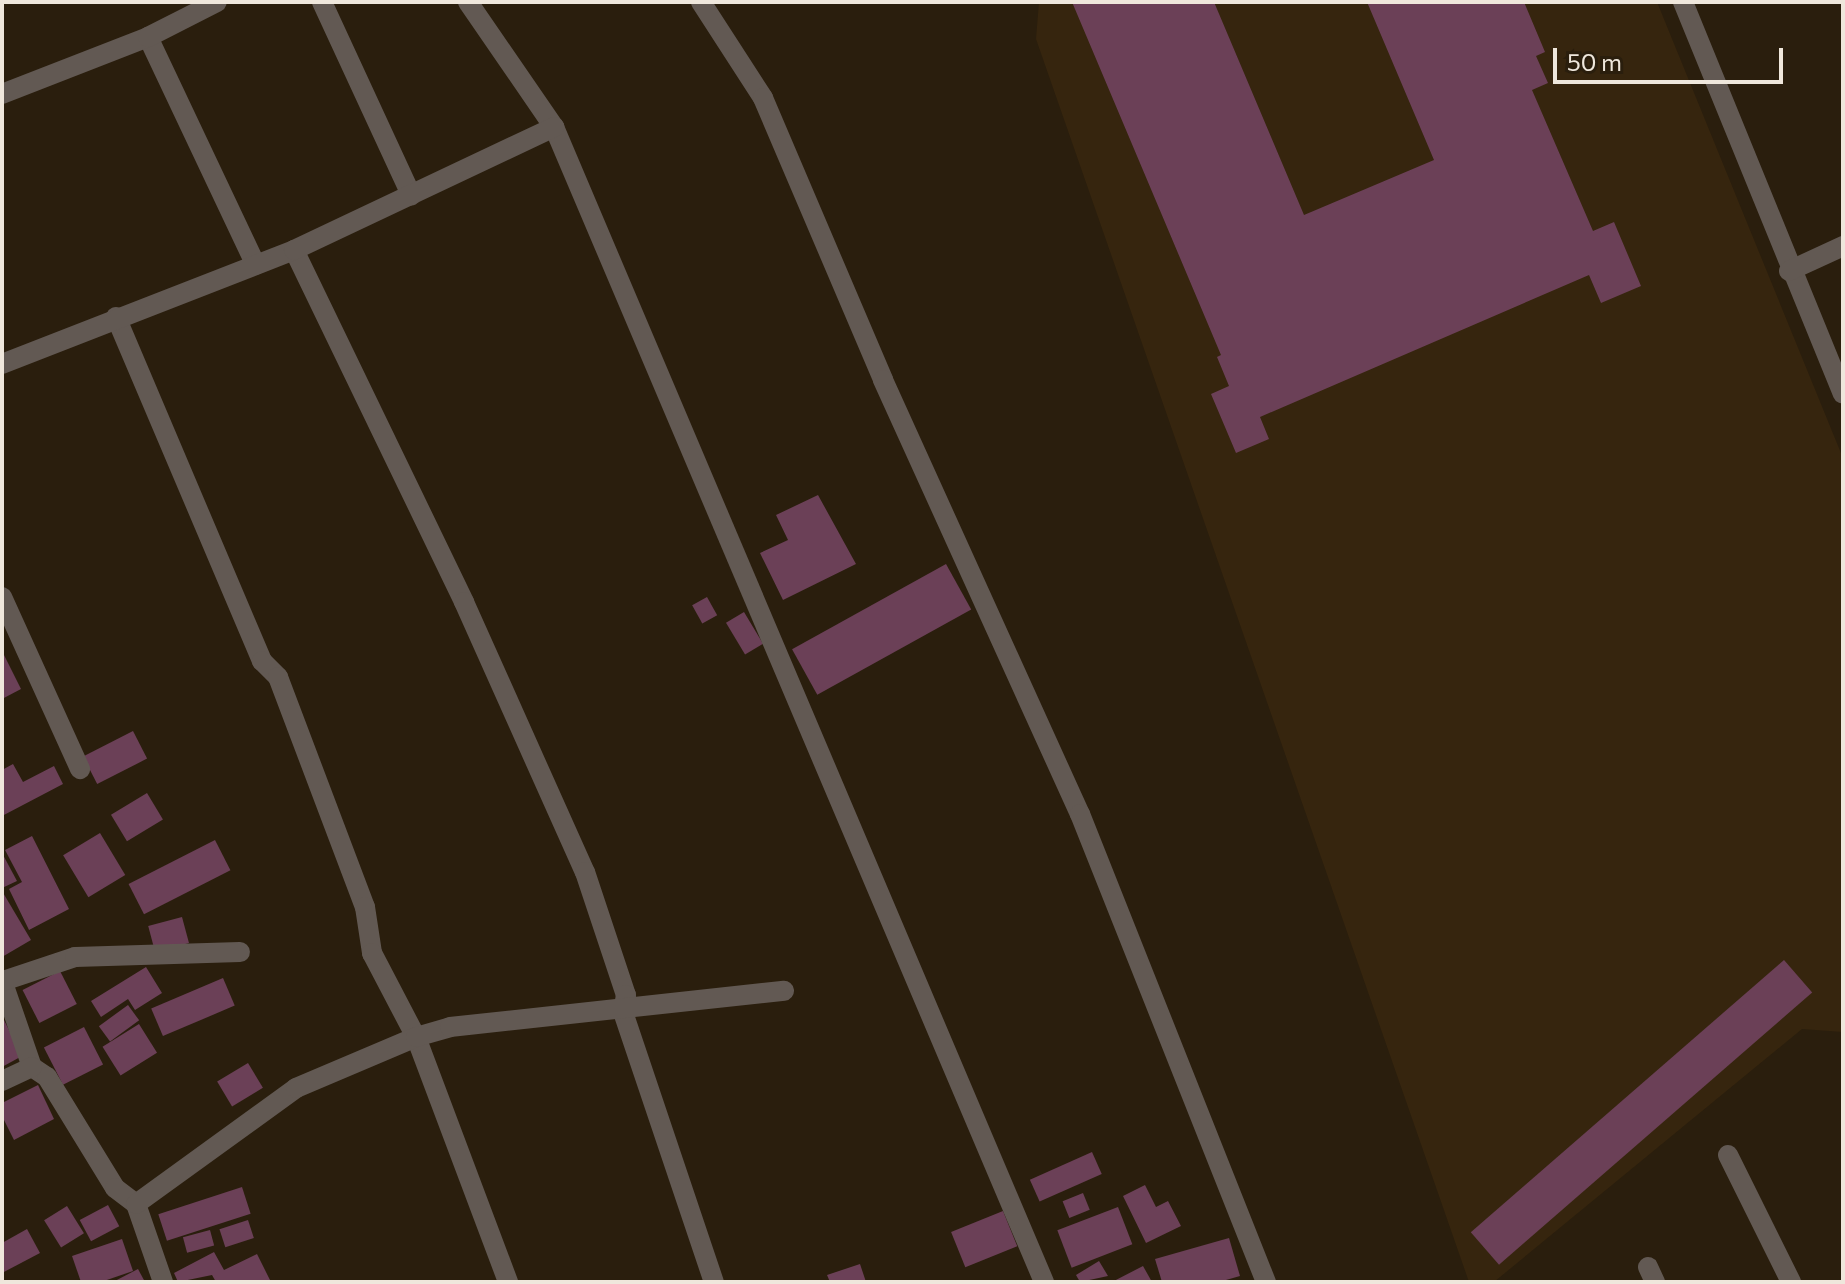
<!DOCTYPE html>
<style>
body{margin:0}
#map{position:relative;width:1845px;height:1284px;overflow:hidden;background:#2a1e0d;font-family:Commissioner,sans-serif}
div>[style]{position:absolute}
.built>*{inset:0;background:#36250e}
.building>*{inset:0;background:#6b4057;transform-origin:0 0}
.minor>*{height:20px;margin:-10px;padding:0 10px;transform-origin:10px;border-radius:10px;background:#625953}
span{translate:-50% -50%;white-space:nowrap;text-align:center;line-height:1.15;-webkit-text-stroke:8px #2a1e0d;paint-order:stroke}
.frame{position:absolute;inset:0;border:4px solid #efe7dc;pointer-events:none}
.scale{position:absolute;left:1553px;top:48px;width:230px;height:36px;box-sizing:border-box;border:4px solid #efe7dc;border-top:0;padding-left:10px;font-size:24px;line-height:28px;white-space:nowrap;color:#efe7dc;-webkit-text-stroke:6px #2a1e0d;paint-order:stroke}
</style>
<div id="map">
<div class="built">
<div style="clip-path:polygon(1039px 2px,1657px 2px,1843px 458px,1843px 1032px,1802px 1029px,1494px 1282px,1469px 1282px,1036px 39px)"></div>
</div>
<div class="building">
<div style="clip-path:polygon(1072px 2px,1214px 2px,1304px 215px,1434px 160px,1367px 2px,1524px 2px,1545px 52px,1536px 56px,1548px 83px,1532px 90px,1593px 231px,1614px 222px,1641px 286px,1601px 303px,1589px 275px,1260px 417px,1269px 439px,1236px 453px,1211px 394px,1229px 386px,1217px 357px,1221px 355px)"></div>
<div style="clip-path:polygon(818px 495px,856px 564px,783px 600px,760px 553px,788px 540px,776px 515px)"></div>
<div style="left:946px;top:564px;width:52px;height:176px;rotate:61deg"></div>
<div style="left:707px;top:597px;width:21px;height:17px;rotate:61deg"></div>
<div style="left:744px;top:612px;width:37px;height:21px;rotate:59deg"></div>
<div style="clip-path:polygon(2px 651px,21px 689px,2px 699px)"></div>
<div style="left:133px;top:731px;width:31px;height:56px;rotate:63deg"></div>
<div style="clip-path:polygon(13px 764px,23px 782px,54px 766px,63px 784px,2px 816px,2px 770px)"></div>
<div style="left:147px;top:793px;width:31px;height:42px;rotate:59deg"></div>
<div style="left:100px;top:833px;width:49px;height:43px;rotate:59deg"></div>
<div style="clip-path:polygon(32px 836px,69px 909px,29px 930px,9px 889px,22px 882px,5px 850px)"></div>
<div style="left:215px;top:840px;width:34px;height:97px;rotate:63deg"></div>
<div style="clip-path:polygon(2px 853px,17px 881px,2px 888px)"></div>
<div style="clip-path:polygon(2px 891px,31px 940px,2px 957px)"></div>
<div style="left:182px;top:917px;width:27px;height:35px;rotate:75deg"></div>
<div style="left:1784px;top:960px;width:43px;height:415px;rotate:49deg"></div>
<div style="clip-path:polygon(146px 967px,162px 993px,135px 1010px,128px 999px,101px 1017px,91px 1001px)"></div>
<div style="left:60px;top:971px;width:37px;height:42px;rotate:63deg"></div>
<div style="left:223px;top:978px;width:30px;height:78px;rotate:67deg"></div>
<div style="left:128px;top:1005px;width:19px;height:36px;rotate:54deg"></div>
<div style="clip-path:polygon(2px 1016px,22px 1056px,2px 1067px)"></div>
<div style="left:139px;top:1024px;width:34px;height:43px;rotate:58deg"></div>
<div style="left:84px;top:1027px;width:42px;height:45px;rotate:63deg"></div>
<div style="left:248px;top:1063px;width:29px;height:36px;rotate:59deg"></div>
<div style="clip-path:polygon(38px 1085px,54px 1119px,14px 1140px,2px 1116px,2px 1103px)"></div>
<div style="left:1092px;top:1152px;width:24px;height:68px;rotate:66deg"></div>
<div style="clip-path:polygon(1145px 1185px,1156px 1207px,1168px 1201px,1181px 1226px,1146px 1243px,1123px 1196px)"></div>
<div style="left:242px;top:1187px;width:28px;height:88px;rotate:72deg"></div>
<div style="left:1083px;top:1193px;width:18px;height:22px;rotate:68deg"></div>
<div style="left:108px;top:1205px;width:24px;height:32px;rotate:62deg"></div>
<div style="left:67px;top:1206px;width:32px;height:27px;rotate:58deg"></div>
<div style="left:1118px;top:1207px;width:40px;height:65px;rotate:69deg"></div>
<div style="left:1003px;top:1211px;width:38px;height:56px;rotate:68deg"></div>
<div style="left:248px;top:1220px;width:19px;height:30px;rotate:72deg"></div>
<div style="clip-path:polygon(27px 1229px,40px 1253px,2px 1273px,2px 1243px)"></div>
<div style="left:210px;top:1230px;width:16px;height:28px;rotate:75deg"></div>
<div style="clip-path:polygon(1229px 1238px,1240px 1276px,1219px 1282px,1162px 1282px,1155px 1259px)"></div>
<div style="clip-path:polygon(122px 1239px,133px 1271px,101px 1282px,81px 1282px,72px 1256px)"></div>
<div style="clip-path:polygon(214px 1252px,224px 1270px,257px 1254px,271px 1282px,216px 1282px,212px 1275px,178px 1282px,174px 1273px)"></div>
<div style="clip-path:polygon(1099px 1261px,1108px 1276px,1080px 1282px,1076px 1275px)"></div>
<div style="clip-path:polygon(860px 1264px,866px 1282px,830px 1282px,827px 1275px)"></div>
<div style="clip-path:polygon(1143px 1266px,1152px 1282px,1112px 1282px)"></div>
<div style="clip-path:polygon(138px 1269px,145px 1282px,113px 1282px)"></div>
</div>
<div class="minor">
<div style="left:322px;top:2px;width:213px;rotate:65.2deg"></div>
<div style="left:468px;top:2px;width:152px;rotate:55.5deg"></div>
<div style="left:554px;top:127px;width:1255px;rotate:67.01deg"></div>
<div style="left:701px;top:2px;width:114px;rotate:57.1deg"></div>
<div style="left:763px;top:98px;width:306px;rotate:66.9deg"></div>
<div style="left:883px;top:380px;width:477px;rotate:65.6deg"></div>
<div style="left:1080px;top:814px;width:504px;rotate:68.33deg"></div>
<div style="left:1683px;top:2px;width:423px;rotate:67.8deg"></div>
<div style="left:148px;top:37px;width:252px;rotate:64.7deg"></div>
<div style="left:2px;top:94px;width:157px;rotate:-21.3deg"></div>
<div style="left:148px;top:37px;width:77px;rotate:-26.9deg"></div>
<div style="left:294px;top:250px;width:391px;rotate:64.2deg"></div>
<div style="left:464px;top:602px;width:296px;rotate:65.9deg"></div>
<div style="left:585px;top:872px;width:130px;rotate:71.6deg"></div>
<div style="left:626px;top:995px;width:17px;rotate:100deg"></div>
<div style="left:623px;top:1012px;width:285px;rotate:71.4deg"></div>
<div style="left:1789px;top:271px;width:60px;rotate:-24.8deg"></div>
<div style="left:116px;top:317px;width:374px;rotate:67deg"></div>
<div style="left:262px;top:661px;width:23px;rotate:45deg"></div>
<div style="left:278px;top:677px;width:246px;rotate:69.3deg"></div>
<div style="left:365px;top:907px;width:47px;rotate:81.3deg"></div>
<div style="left:372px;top:953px;width:95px;rotate:62.4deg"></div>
<div style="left:416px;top:1037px;width:262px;rotate:69.4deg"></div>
<div style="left:2px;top:364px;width:313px;rotate:-21.3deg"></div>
<div style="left:294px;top:250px;width:288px;rotate:-25.3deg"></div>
<div style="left:2px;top:597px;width:189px;rotate:65.6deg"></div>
<div style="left:2px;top:980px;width:92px;rotate:71deg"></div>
<div style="left:32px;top:1067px;width:18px;rotate:34deg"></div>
<div style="left:47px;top:1077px;width:130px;rotate:58.5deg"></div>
<div style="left:115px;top:1188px;width:26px;rotate:37deg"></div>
<div style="left:136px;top:1204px;width:83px;rotate:70.9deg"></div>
<div style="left:3px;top:981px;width:76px;rotate:-18.4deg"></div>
<div style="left:75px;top:957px;width:165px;rotate:-1.7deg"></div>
<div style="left:2px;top:1081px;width:33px;rotate:-25deg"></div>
<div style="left:1728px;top:1155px;width:142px;rotate:63.6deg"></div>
<div style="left:136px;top:1204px;width:198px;rotate:-35.9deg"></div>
<div style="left:296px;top:1088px;width:130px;rotate:-23deg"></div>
<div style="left:416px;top:1037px;width:35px;rotate:-16deg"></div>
<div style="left:450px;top:1027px;width:336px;rotate:-6.2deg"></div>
<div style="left:1648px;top:1267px;width:17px;rotate:65deg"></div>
</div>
<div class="frame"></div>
<div class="scale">50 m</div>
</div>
